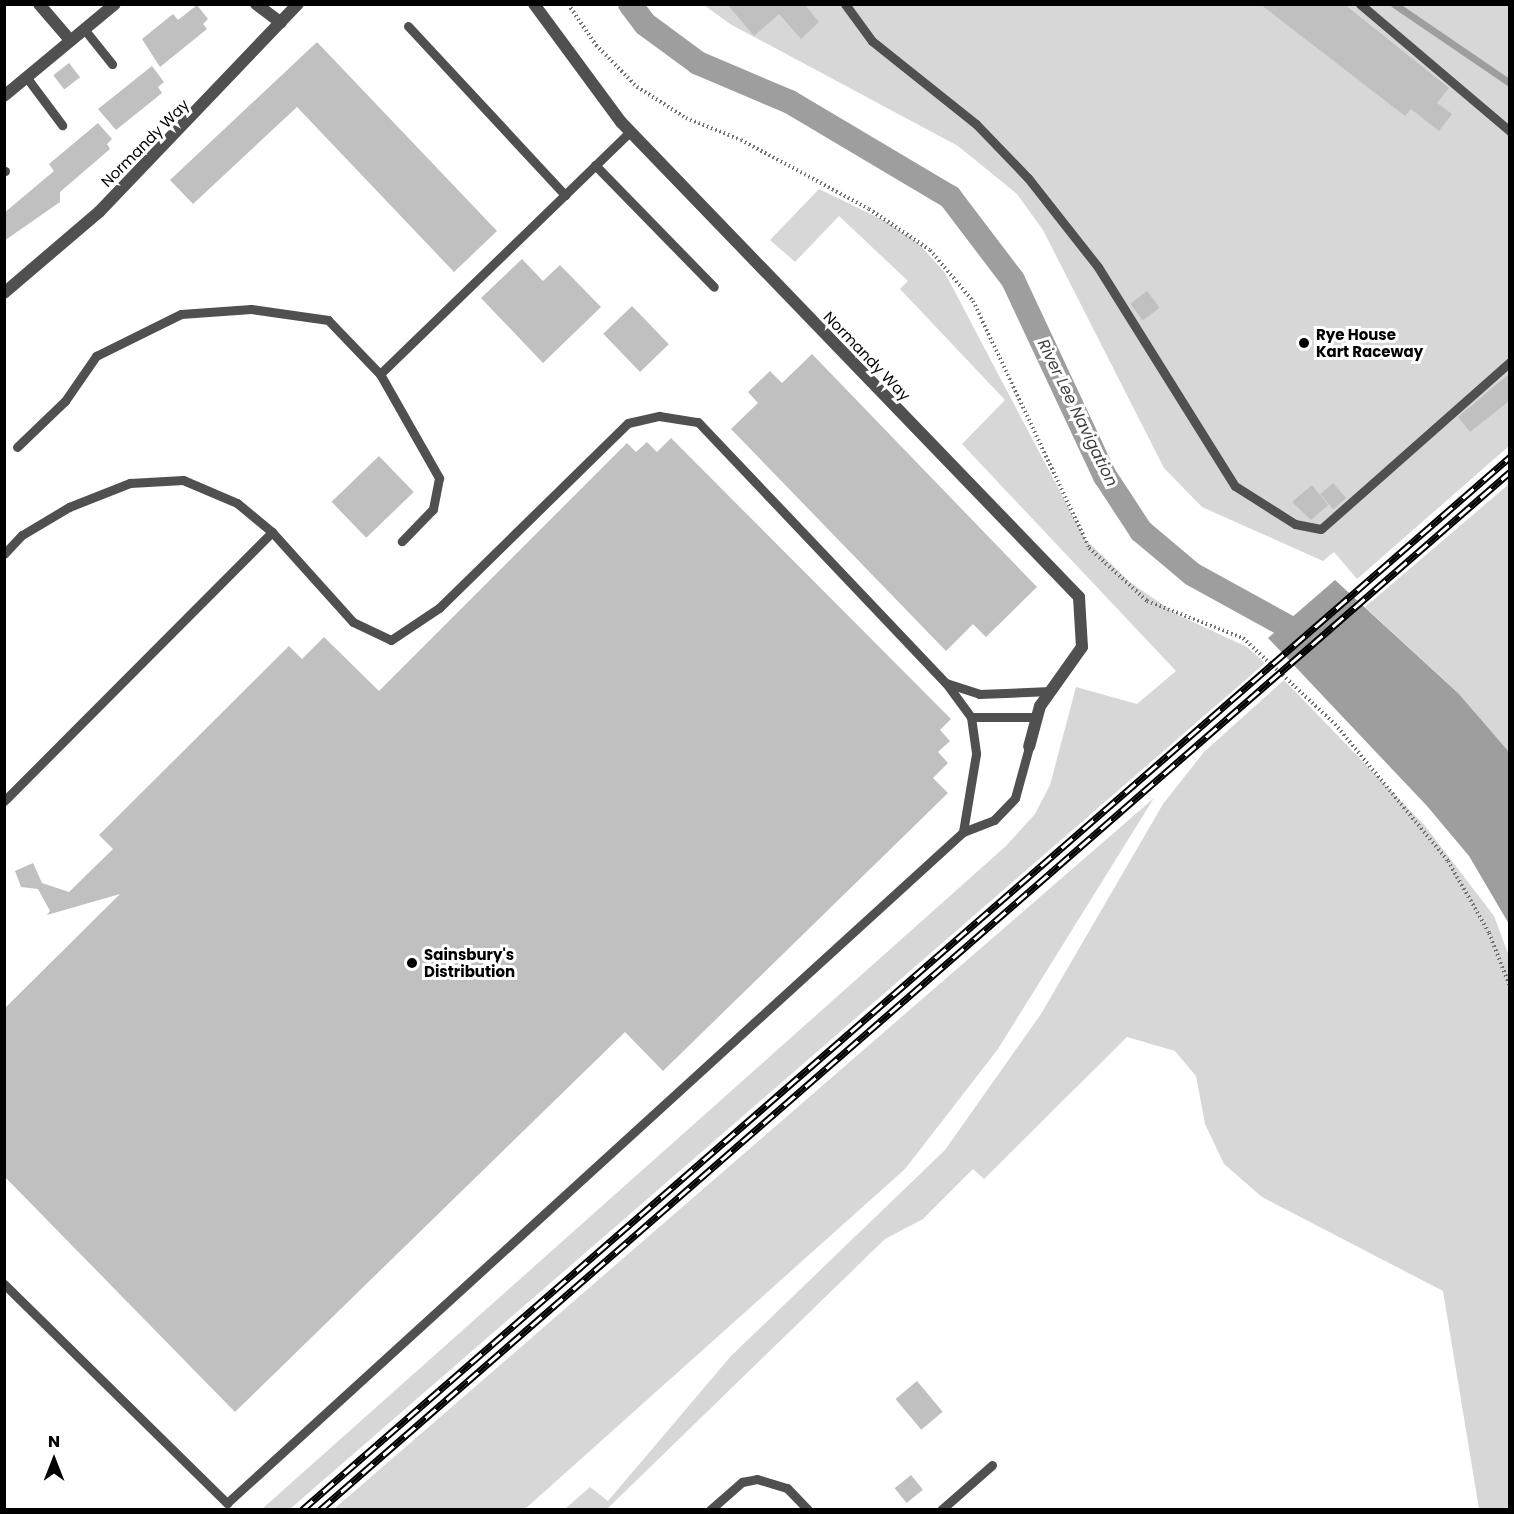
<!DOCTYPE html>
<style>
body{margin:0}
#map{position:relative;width:1514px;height:1514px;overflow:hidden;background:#fff;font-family:Poppins,sans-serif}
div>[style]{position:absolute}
.green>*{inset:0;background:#d7d7d7}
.water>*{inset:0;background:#9e9e9e}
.stream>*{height:7px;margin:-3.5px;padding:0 3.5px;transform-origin:3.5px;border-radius:3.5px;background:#9e9e9e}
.canal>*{height:24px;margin:-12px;padding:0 12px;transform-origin:12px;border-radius:12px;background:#9e9e9e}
.building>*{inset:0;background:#c0c0c0;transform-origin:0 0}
.path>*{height:4px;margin-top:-2px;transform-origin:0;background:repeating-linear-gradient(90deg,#727272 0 1.5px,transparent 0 4.5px)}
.service>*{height:9px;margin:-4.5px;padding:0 4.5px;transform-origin:4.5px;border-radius:4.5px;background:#505050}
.minor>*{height:12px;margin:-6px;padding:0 6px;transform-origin:6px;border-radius:6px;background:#505050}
.rail>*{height:7px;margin-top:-3.5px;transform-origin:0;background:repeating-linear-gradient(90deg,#fff 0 14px,#000 0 28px);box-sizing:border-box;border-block:2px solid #000}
.dots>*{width:16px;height:16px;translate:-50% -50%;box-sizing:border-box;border:3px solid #fff;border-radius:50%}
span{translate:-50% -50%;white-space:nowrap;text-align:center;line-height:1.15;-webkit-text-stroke:6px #fff;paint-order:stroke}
.street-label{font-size:15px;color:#000}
.poi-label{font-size:15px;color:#000;font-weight:700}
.left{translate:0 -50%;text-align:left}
.water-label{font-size:16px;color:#3f3f3f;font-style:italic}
.frame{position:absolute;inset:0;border:6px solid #000;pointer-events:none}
.north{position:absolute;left:24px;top:1430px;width:60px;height:60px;-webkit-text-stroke:4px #fff;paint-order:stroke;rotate:0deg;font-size:16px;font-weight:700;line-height:24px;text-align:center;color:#000}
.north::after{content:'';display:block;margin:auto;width:21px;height:27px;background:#000;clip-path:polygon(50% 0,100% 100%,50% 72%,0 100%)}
</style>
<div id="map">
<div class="green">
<div style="clip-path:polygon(704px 5px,1509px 5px,1509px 446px,1357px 579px,1334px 552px,1323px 561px,1202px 507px,1164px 468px,1043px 230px,1017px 194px,958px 146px,730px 24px)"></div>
<div style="clip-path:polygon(819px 189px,887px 222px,918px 243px,945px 273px,1085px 539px,1131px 583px,1178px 615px,1247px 647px,1265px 663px,290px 1509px,262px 1509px,1006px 846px,1035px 814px,1050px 785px,1076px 687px,1137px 704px,1176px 671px,962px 444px,1005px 400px,900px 289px,908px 281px,839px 216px,795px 262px,770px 240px)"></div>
<div style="clip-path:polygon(1509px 484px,1509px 752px,1459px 694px,1365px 607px)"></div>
<div style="clip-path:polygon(1284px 680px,1426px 827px,1494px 916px,1509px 956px,1509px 1509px,1479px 1509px,1443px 1291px,1262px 1197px,1224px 1164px,1205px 1124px,1196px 1076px,1175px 1051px,1127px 1037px,984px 1179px,973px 1169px,923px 1219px,885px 1239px,607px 1509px,565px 1509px,590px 1487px,608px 1501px,731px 1356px,945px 1150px,1041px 1014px,1163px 804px,1204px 752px)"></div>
<div style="clip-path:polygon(1154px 798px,998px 1049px,905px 1169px,525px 1509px,334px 1509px)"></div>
</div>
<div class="water">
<div style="clip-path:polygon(1335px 580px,1459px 694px,1509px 752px,1509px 924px,1469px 856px,1427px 806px,1268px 638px)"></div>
</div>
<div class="stream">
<div style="left:1394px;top:4px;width:140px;rotate:34.3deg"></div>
</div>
<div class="canal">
<div style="left:630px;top:4px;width:25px;rotate:53deg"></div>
<div style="left:645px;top:24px;width:66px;rotate:36.3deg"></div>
<div style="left:698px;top:63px;width:100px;rotate:23deg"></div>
<div style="left:790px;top:102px;width:186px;rotate:30.7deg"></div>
<div style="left:950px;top:197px;width:104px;rotate:52.8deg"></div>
<div style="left:1013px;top:280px;width:217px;rotate:64.9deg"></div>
<div style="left:1105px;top:476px;width:66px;rotate:56.8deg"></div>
<div style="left:1141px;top:531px;width:67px;rotate:40.1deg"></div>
<div style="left:1192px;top:574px;width:137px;rotate:28.8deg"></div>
</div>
<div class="building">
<div style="clip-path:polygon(727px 4px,804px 4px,819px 22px,801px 39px,779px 14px,754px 36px)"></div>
<div style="clip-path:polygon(1260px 4px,1344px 4px,1449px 88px,1437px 103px,1452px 114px,1439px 131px,1411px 109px,1405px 116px)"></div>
<div style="clip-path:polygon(197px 5px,208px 19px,203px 24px,207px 29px,160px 67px,142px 39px,173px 14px,178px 20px)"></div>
<div style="clip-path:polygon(317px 42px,497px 231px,454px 272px,297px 107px,193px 204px,170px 180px)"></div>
<div style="left:69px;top:63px;width:18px;height:20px;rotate:52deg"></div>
<div style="clip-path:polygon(152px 66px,164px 82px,158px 87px,162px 93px,116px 130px,98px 109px)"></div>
<div style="clip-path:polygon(98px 123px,112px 139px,107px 144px,110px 149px,60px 192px,60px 202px,4px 241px,4px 213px,54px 171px,49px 164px)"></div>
<div style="clip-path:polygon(522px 259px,543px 281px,560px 265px,601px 307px,543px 363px,481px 298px)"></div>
<div style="left:1147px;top:291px;width:21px;height:21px;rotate:53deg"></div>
<div style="left:632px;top:306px;width:53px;height:40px;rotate:46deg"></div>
<div style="clip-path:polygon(812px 354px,1037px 587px,986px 637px,973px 624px,946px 651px,731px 429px,758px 403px,748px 392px,770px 371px,782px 383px)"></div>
<div style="clip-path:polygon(1509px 374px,1509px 401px,1470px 432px,1458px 417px)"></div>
<div style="clip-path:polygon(671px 438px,951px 719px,940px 730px,950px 741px,938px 752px,948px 763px,933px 778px,948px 793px,663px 1071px,625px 1032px,235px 1412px,4px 1176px,4px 1009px,120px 894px,47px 915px,50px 911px,38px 889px,21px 887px,15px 871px,33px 863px,42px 883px,69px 892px,113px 849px,99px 835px,289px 646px,302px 659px,324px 637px,379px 691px,627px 443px,636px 452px,647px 442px,657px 452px)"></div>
<div style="left:379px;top:456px;width:50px;height:66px;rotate:46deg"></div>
<div style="left:1333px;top:483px;width:20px;height:17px;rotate:49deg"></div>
<div style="clip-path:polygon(1312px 485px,1328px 505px,1311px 520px,1292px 502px)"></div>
<div style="left:917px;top:1381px;width:40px;height:28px;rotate:50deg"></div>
<div style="left:911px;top:1475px;width:19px;height:21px;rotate:51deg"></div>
</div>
<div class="path">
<div style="left:568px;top:4px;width:50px;rotate:55.7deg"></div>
<div style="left:596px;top:45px;width:59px;rotate:45.7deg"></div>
<div style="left:637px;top:87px;width:58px;rotate:32.3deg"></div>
<div style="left:686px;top:118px;width:59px;rotate:21.8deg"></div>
<div style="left:741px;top:140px;width:145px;rotate:28.3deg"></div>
<div style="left:869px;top:209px;width:73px;rotate:33.9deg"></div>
<div style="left:930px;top:250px;width:67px;rotate:49.9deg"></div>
<div style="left:973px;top:301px;width:273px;rotate:64.8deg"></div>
<div style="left:1089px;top:548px;width:79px;rotate:42.4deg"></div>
<div style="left:1147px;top:601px;width:103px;rotate:21.1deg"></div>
<div style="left:1243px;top:638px;width:126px;rotate:43.1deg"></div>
<div style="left:1335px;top:724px;width:178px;rotate:50.5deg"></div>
<div style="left:1448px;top:861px;width:83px;rotate:60.3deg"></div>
<div style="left:1489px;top:933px;width:58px;rotate:68.7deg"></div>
</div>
<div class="service">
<div style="left:845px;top:4px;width:46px;rotate:53.9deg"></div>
<div style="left:872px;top:41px;width:133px;rotate:38.6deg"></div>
<div style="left:976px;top:124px;width:75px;rotate:46.1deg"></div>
<div style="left:1028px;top:178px;width:113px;rotate:51.8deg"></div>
<div style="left:1098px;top:267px;width:258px;rotate:58deg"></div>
<div style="left:1235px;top:486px;width:71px;rotate:32.3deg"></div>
<div style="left:1295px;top:524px;width:26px;rotate:11deg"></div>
<div style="left:1321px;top:529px;width:252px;rotate:-41.5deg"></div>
<div style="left:1360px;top:4px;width:197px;rotate:40.3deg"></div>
<div style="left:408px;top:26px;width:231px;rotate:47.1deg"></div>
<div style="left:84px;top:29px;width:45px;rotate:51.3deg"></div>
<div style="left:27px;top:78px;width:59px;rotate:53.3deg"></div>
<div style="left:595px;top:165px;width:170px;rotate:45.7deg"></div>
<div style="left:4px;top:171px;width:1px"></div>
<div style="left:380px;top:374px;width:120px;rotate:60.4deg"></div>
<div style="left:439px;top:478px;width:32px;rotate:101deg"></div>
<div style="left:433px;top:509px;width:45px;rotate:134.1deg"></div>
<div style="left:17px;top:447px;width:66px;rotate:-43.8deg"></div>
<div style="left:65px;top:401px;width:55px;rotate:-55.4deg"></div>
<div style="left:96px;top:356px;width:95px;rotate:-26.3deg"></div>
<div style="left:181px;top:314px;width:70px;rotate:-4.1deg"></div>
<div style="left:251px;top:309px;width:78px;rotate:8.1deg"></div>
<div style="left:328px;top:320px;width:75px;rotate:46.1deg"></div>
<div style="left:380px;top:374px;width:348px;rotate:-44.1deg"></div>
<div style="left:4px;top:554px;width:26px;rotate:-47deg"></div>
<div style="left:22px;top:535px;width:55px;rotate:-30.8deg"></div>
<div style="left:69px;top:507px;width:66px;rotate:-21.5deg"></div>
<div style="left:130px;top:483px;width:53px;rotate:-3.2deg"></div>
<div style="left:183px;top:480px;width:59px;rotate:23.1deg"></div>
<div style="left:237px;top:503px;width:45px;rotate:39.6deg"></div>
<div style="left:272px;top:532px;width:121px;rotate:48deg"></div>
<div style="left:353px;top:622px;width:42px;rotate:25.3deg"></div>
<div style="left:391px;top:640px;width:58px;rotate:-33.7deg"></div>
<div style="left:439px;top:608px;width:264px;rotate:-44.4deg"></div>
<div style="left:628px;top:423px;width:32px;rotate:-13deg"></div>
<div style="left:659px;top:416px;width:39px;rotate:9deg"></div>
<div style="left:698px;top:422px;width:360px;rotate:46.5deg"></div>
<div style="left:946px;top:683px;width:35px;rotate:18deg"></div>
<div style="left:979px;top:694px;width:71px;rotate:-2.4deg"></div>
<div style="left:946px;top:683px;width:42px;rotate:53.7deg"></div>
<div style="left:971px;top:717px;width:37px;rotate:82deg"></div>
<div style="left:976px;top:754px;width:79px;rotate:99.5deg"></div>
<div style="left:971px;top:717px;width:65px"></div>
<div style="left:4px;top:801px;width:380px;rotate:-45.1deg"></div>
<div style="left:4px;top:1284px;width:313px;rotate:44.5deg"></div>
<div style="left:227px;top:1503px;width:996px;rotate:-42.35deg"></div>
<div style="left:963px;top:832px;width:33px;rotate:-21deg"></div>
<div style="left:994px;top:820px;width:30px;rotate:-46deg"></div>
<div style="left:1015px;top:798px;width:53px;rotate:-74.6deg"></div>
<div style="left:710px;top:1510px;width:43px;rotate:-41.2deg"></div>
<div style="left:742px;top:1482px;width:15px;rotate:-11deg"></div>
<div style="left:757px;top:1479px;width:31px;rotate:17deg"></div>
<div style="left:787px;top:1488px;width:30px;rotate:46deg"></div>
<div style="left:941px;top:1510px;width:68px;rotate:-41.4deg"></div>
</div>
<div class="minor">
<div style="left:39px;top:4px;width:48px;rotate:49.3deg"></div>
<div style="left:256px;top:4px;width:31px;rotate:37deg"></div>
<div style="left:534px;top:4px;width:147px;rotate:53.6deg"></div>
<div style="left:621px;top:122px;width:660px;rotate:46.04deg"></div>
<div style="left:1079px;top:597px;width:50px;rotate:86.6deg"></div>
<div style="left:1082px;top:647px;width:72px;rotate:125.4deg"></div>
<div style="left:1040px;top:706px;width:42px;rotate:105deg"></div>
<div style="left:4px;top:96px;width:144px;rotate:-39.7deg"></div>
<div style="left:4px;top:293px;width:125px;rotate:-40.5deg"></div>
<div style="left:99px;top:212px;width:288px;rotate:-46.3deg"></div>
</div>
<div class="rail">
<div style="left:302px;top:1510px;width:1603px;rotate:-41.08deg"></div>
<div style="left:320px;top:1510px;width:1579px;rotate:-41.1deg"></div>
</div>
<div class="dots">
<div style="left:1304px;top:343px;background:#000"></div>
<div style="left:412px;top:963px;background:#000"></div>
</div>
<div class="street-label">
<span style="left:145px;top:143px;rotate:-45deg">Normandy Way</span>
<span style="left:867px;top:356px;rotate:46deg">Normandy Way</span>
</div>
<div class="poi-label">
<span class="left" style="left:1316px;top:343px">Rye House<br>Kart Raceway</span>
<span class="left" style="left:424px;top:963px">Sainsbury's<br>Distribution</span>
</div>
<div class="water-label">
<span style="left:1077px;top:413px;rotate:64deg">River Lee Navigation</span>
</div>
<div class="frame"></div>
<div class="north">N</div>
</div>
